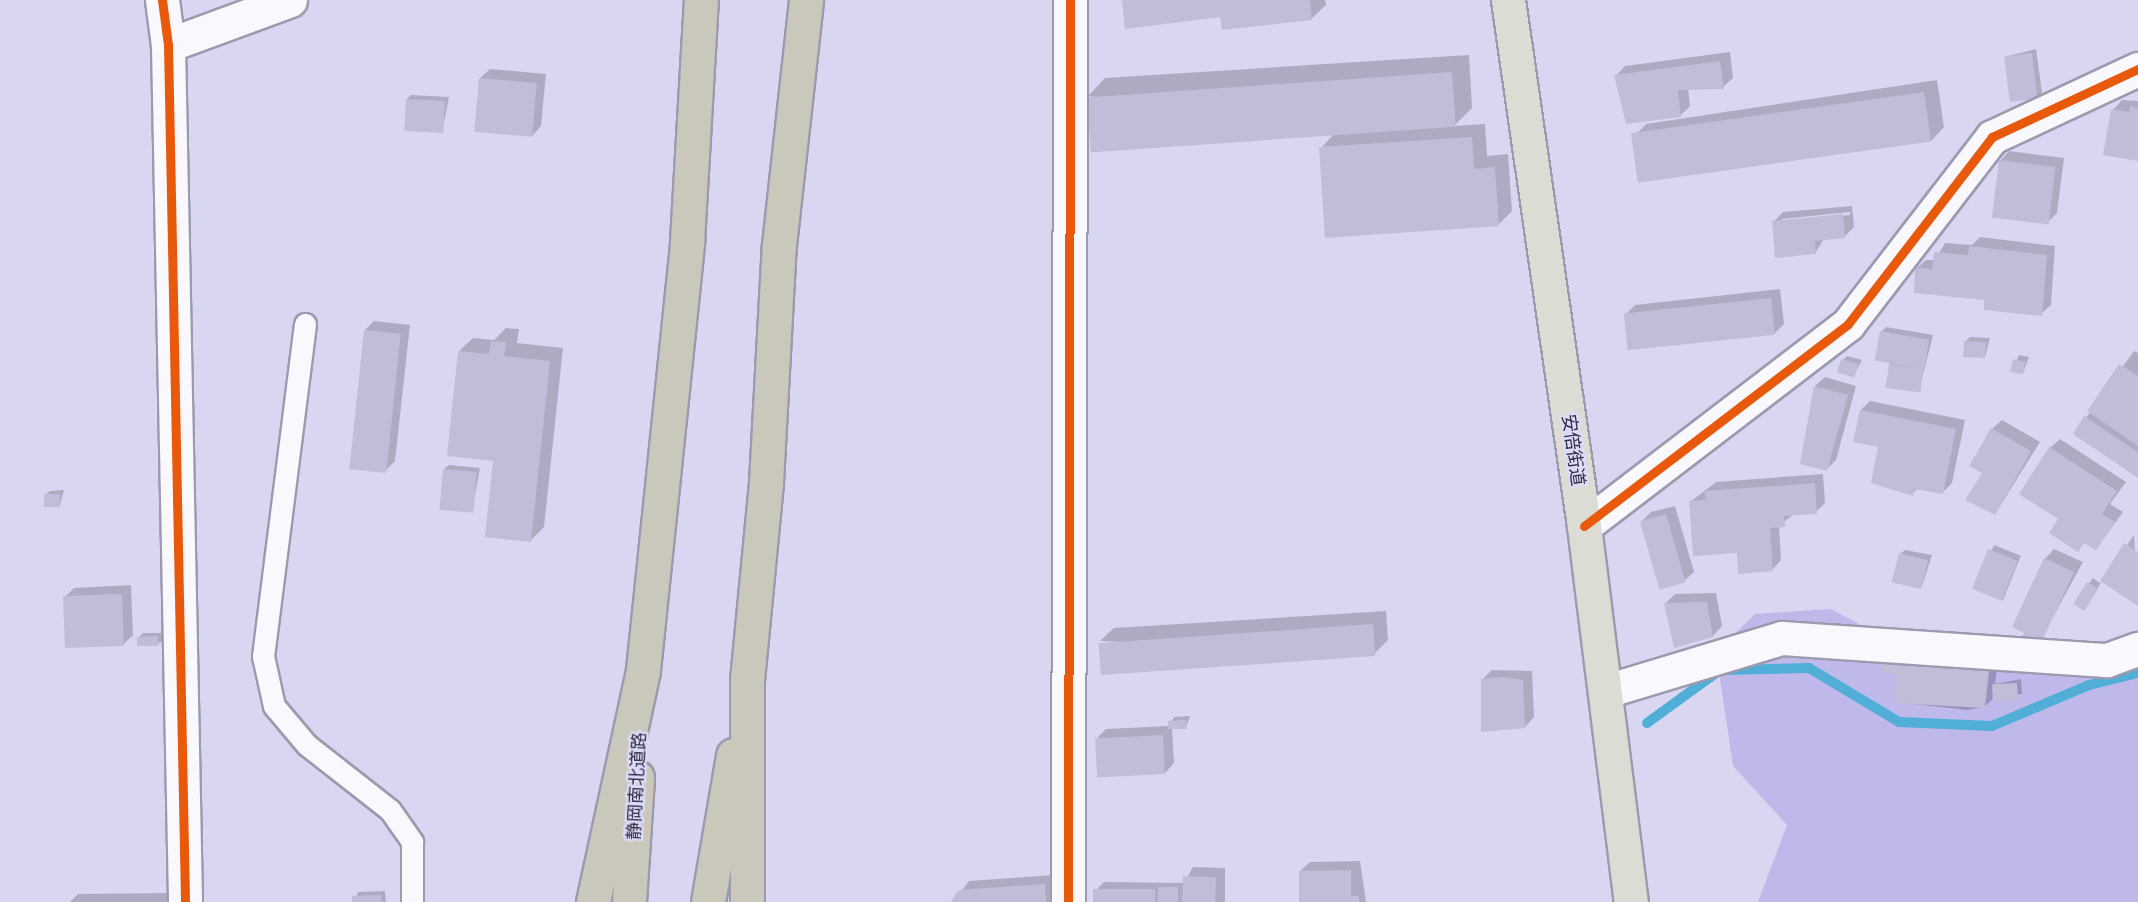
<!DOCTYPE html>
<meta charset="utf-8">
<style>
body{margin:0}
#map{position:relative;width:2138px;height:902px;overflow:hidden;background:#d9d6f2;font-family:Commissioner,"Noto Sans JP",sans-serif}
div>[style]{position:absolute}
.green>*{inset:0;background:#beb8eb}
.shadow>*{inset:0;background:#0003;transform-origin:0 0}
.stream>*{height:10px;margin:-5px;padding:0 5px;transform-origin:5px;border-radius:5px;background:#51aed7}
.building>*{inset:0;background:#c0bdd9;transform-origin:0 0}
.roads{filter:drop-shadow(2px 0 #9c9aae) drop-shadow(-2px 0 #9c9aae) drop-shadow(0 2px #9c9aae) drop-shadow(0 -2px #9c9aae)}
.lane>*{height:21px;margin:-10.5px;padding:0 10.5px;transform-origin:10.5px;border-radius:10.5px;background:#f9f9fd}
.street>*{height:33px;margin:-16.5px;padding:0 16.5px;transform-origin:16.5px;border-radius:16.5px;background:#f9f9fd}
.primary>*{height:33px;margin:-16.5px;padding:0 16.5px;transform-origin:16.5px;border-radius:16.5px;background:#dcdcd5}
.highway>*{height:33px;margin:-16.5px;padding:0 16.5px;transform-origin:16.5px;border-radius:16.5px;background:#cac8bb}
.cycleway>*{height:9px;margin:-4.5px;padding:0 4.5px;transform-origin:4.5px;border-radius:4.5px;background:#e8590c}
span{translate:-50% -50%;white-space:nowrap;text-align:center;line-height:1.15;-webkit-text-stroke:4.5px #dddbf9;paint-order:stroke}
.street-label{font-size:18px;color:#2d2b3e}
</style>
<div id="map">
<div class="green">
<div style="clip-path:polygon(1831px 609px,1923px 658px,2138px 660px,2138px 902px,1758px 902px,1787px 825px,1733px 766px,1716px 652px,1755px 614px)"></div>
</div>
<div class="shadow">
<div style="clip-path:polygon(1124px 0,1325px 0,1326px 5px,1312px 18px,1222px 16px)"></div>
<div style="clip-path:polygon(2036px 49px,2042px 93px,2037px 97px,2005px 57px)"></div>
<div style="clip-path:polygon(1730px 52px,1733px 78px,1723px 87px,1688px 88px,1690px 106px,1680px 116px,1616px 76px,1625px 66px)"></div>
<div style="clip-path:polygon(1469px 55px,1472px 108px,1454px 126px,1485px 124px,1487px 156px,1508px 154px,1512px 211px,1498px 225px,1321px 148px,1335px 133px,1088px 96px,1105px 78px)"></div>
<div style="clip-path:polygon(490px 69px,546px 74px,541px 126px,532px 136px,480px 78px)"></div>
<div style="clip-path:polygon(1937px 80px,1944px 127px,1931px 141px,1633px 138px,1646px 124px)"></div>
<div style="clip-path:polygon(411px 95px,449px 97px,442px 133px,407px 99px)"></div>
<div style="clip-path:polygon(2122px 100px,2138px 101px,2138px 159px,2113px 110px)"></div>
<div style="clip-path:polygon(2009px 151px,2064px 158px,2057px 213px,2048px 222px,2000px 161px)"></div>
<div style="clip-path:polygon(evenodd,1852px 206px,1854px 227px,1844px 237px,1824px 239px,1815px 253px,1774px 222px,1783px 212px,1852px 206px,1850px 212px,1850px 215px,1782px 222px,1782px 219px,1850px 212px)"></div>
<div style="clip-path:polygon(1980px 237px,2055px 246px,2051px 305px,2041px 314px,1986px 299px,1916px 269px,1926px 260px,1935px 260px,1945px 243px,1972px 245px)"></div>
<div style="clip-path:polygon(1780px 289px,1784px 324px,1774px 334px,1625px 315px,1635px 305px)"></div>
<div style="clip-path:polygon(374px 321px,410px 325px,395px 461px,385px 471px,365px 330px)"></div>
<div style="clip-path:polygon(1886px 327px,1933px 335px,1919px 391px,1890px 365px,1881px 332px)"></div>
<div style="clip-path:polygon(506px 328px,519px 329px,517px 343px,563px 348px,544px 527px,530px 541px,495px 459px,459px 351px,473px 338px,494px 340px)"></div>
<div style="clip-path:polygon(1970px 337px,1990px 338px,1985px 357px,1966px 341px)"></div>
<div style="clip-path:polygon(2134px 351px,2138px 353px,2138px 476px,2075px 433px)"></div>
<div style="clip-path:polygon(2019px 355px,2029px 357px,2023px 373px,2012px 371px)"></div>
<div style="clip-path:polygon(1847px 356px,1862px 360px,1854px 375px,1843px 360px)"></div>
<div style="clip-path:polygon(1825px 377px,1856px 386px,1836px 460px,1827px 469px,1815px 386px)"></div>
<div style="clip-path:polygon(1870px 401px,1965px 420px,1952px 483px,1942px 493px,1918px 488px,1912px 494px,1861px 410px)"></div>
<div style="clip-path:polygon(2002px 420px,2040px 442px,1995px 514px,1984px 472px,1992px 429px)"></div>
<div style="clip-path:polygon(2060px 439px,2126px 482px,2110px 504px,2123px 512px,2096px 549px,2085px 542px,2078px 550px,2060px 519px,2050px 448px)"></div>
<div style="clip-path:polygon(449px 465px,480px 468px,472px 512px,444px 469px)"></div>
<div style="clip-path:polygon(1823px 474px,1825px 503px,1816px 512px,1794px 514px,1779px 526px,1781px 560px,1772px 570px,1738px 551px,1690px 502px,1716px 482px)"></div>
<div style="clip-path:polygon(64px 490px,60px 505px,45px 495px,50px 491px)"></div>
<div style="clip-path:polygon(1675px 506px,1694px 572px,1684px 581px,1642px 521px,1651px 512px)"></div>
<div style="clip-path:polygon(2134px 535px,2138px 604px,2102px 581px,2088px 604px,2075px 603px,2093px 578px,2100px 583px)"></div>
<div style="left:1994px;top:545px;width:29px;height:48px;rotate:22deg"></div>
<div style="clip-path:polygon(2054px 549px,2083px 562px,2042px 637px,2026px 632px,2045px 559px)"></div>
<div style="clip-path:polygon(1905px 550px,1932px 555px,1922px 586px,1900px 554px)"></div>
<div style="clip-path:polygon(131px 585px,133px 635px,124px 644px,64px 598px,74px 588px)"></div>
<div style="clip-path:polygon(1716px 593px,1722px 626px,1713px 636px,1666px 603px,1675px 594px)"></div>
<div style="clip-path:polygon(1386px 611px,1388px 640px,1374px 654px,1100px 641px,1114px 628px)"></div>
<div style="clip-path:polygon(143px 633px,162px 633px,163px 640px,158px 644px,138px 638px)"></div>
<div style="clip-path:polygon(1998px 662px,1995px 684px,2021px 679px,2022px 694px,1995px 697px,1984px 707px,1968px 710px,1895px 702px,1898px 673px,1881px 672px)"></div>
<div style="clip-path:polygon(1492px 670px,1532px 671px,1534px 717px,1525px 727px,1482px 680px)"></div>
<div style="clip-path:polygon(1190px 716px,1186px 727px,1172px 728px,1174px 763px,1165px 773px,1097px 738px,1106px 729px,1169px 726px,1174px 717px)"></div>
<div style="clip-path:polygon(1360px 861px,1366px 902px,1301px 902px,1300px 871px,1310px 862px)"></div>
<div style="clip-path:polygon(1193px 867px,1225px 868px,1225px 902px,1095px 902px,1095px 891px,1104px 882px,1184px 883px)"></div>
<div style="clip-path:polygon(1054px 875px,1055px 902px,953px 902px,969px 881px)"></div>
<div style="clip-path:polygon(385px 891px,386px 902px,354px 902px,358px 892px)"></div>
<div style="clip-path:polygon(171px 893px,172px 902px,70px 902px,78px 894px)"></div>
</div>
<div class="stream">
<div style="left:1647px;top:723px;width:90px;rotate:-36deg"></div>
<div style="left:1720px;top:670px;width:89px;rotate:-1.3deg"></div>
<div style="left:1809px;top:668px;width:105px;rotate:31deg"></div>
<div style="left:1899px;top:722px;width:93px;rotate:2.5deg"></div>
<div style="left:1992px;top:726px;width:105px;rotate:-22.9deg"></div>
<div style="left:2089px;top:685px;width:50px;rotate:-13.8deg"></div>
</div>
<div class="building">
<div style="clip-path:polygon(1122px 0,1310px 0,1312px 20px,1222px 30px,1220px 17px,1125px 29px)"></div>
<div style="left:2032px;top:53px;width:46px;height:28px;rotate:83deg"></div>
<div style="clip-path:polygon(1720px 61px,1724px 89px,1678px 90px,1681px 117px,1626px 124px,1614px 75px)"></div>
<div style="left:1452px;top:72px;width:55px;height:366px;rotate:86deg"></div>
<div style="left:479px;top:78px;width:58px;height:54px;rotate:5deg"></div>
<div style="left:1924px;top:92px;width:50px;height:296px;rotate:82deg"></div>
<div style="left:406px;top:99px;width:39px;height:32px;rotate:3deg"></div>
<div style="clip-path:polygon(2130px 106px,2138px 108px,2138px 161px,2103px 155px,2111px 109px,2129px 112px)"></div>
<div style="clip-path:polygon(1472px 137px,1474px 169px,1495px 167px,1499px 226px,1325px 238px,1319px 147px)"></div>
<div style="left:1999px;top:160px;width:57px;height:58px;rotate:7deg"></div>
<div style="clip-path:polygon(1843px 214px,1845px 238px,1815px 241px,1816px 254px,1775px 258px,1772px 221px)"></div>
<div style="clip-path:polygon(1969px 246px,2047px 255px,2042px 316px,1984px 310px,1984px 300px,1914px 293px,1915px 268px,1932px 269px,1934px 252px,1968px 255px)"></div>
<div style="left:1771px;top:298px;width:37px;height:148px;rotate:84deg"></div>
<div style="left:364px;top:330px;width:37px;height:140px;rotate:6deg"></div>
<div style="left:1880px;top:331px;width:50px;height:30px;rotate:10deg"></div>
<div style="clip-path:polygon(491px 341px,506px 342px,504px 356px,550px 361px,531px 542px,485px 537px,493px 461px,447px 456px,458px 351px,489px 354px)"></div>
<div style="left:1964px;top:341px;width:22px;height:16px;rotate:3deg"></div>
<div style="left:1841px;top:359px;width:18px;height:14px;rotate:16deg"></div>
<div style="left:2013px;top:359px;width:13px;height:13px;rotate:13deg"></div>
<div style="left:1889px;top:364px;width:35px;height:24px;rotate:8deg"></div>
<div style="clip-path:polygon(2119px 364px,2138px 376px,2138px 446px,2087px 411px)"></div>
<div style="clip-path:polygon(1814px 386px,1848px 395px,1827px 471px,1800px 464px)"></div>
<div style="clip-path:polygon(1860px 410px,1956px 429px,1943px 494px,1914px 489px,1913px 496px,1871px 483px,1878px 447px,1853px 442px)"></div>
<div style="clip-path:polygon(2084px 416px,2138px 452px,2138px 478px,2073px 434px)"></div>
<div style="clip-path:polygon(1991px 428px,2031px 451px,1995px 515px,1965px 500px,1982px 473px,1969px 466px)"></div>
<div style="clip-path:polygon(2049px 447px,2117px 491px,2102px 514px,2115px 522px,2096px 550px,2084px 543px,2078px 552px,2049px 533px,2058px 519px,2019px 494px)"></div>
<div style="left:443px;top:469px;width:34px;height:41px;rotate:5deg"></div>
<div style="clip-path:polygon(1815px 483px,1817px 514px,1784px 516px,1785px 527px,1770px 528px,1773px 571px,1738px 574px,1737px 553px,1693px 556px,1689px 501px,1706px 500px,1705px 491px)"></div>
<div style="left:44px;top:494px;width:16px;height:13px"></div>
<div style="left:1666px;top:514px;width:71px;height:27px;rotate:74deg"></div>
<div style="clip-path:polygon(2124px 543px,2138px 552px,2138px 606px,2100px 581px)"></div>
<div style="left:1988px;top:549px;width:32px;height:43px;rotate:22deg"></div>
<div style="left:1899px;top:553px;width:30px;height:30px;rotate:14deg"></div>
<div style="clip-path:polygon(2044px 558px,2074px 572px,2043px 639px,2020px 640px,2024px 633px,2012px 627px)"></div>
<div style="left:2087px;top:582px;width:13px;height:26px;rotate:32deg"></div>
<div style="left:122px;top:594px;width:52px;height:59px;rotate:88deg"></div>
<div style="clip-path:polygon(1707px 602px,1713px 637px,1674px 648px,1664px 603px)"></div>
<div style="left:1373px;top:624px;width:32px;height:275px;rotate:86deg"></div>
<div style="clip-path:polygon(158px 636px,159px 646px,137px 646px,137px 637px)"></div>
<div style="clip-path:polygon(1882px 656px,1989px 671px,1985px 708px,1893px 703px,1896px 675px,1880px 673px)"></div>
<div style="clip-path:polygon(1504px 677px,1523px 680px,1525px 728px,1481px 732px,1481px 679px)"></div>
<div style="left:2017px;top:683px;width:17px;height:25px;rotate:87deg"></div>
<div style="clip-path:polygon(1186px 720px,1187px 729px,1168px 729px,1168px 721px)"></div>
<div style="left:1163px;top:735px;width:39px;height:68px;rotate:87deg"></div>
<div style="clip-path:polygon(1351px 870px,1351px 896px,1359px 896px,1359px 902px,1299px 902px,1299px 871px)"></div>
<div style="left:1183px;top:876px;width:33px;height:26px;rotate:2deg"></div>
<div style="clip-path:polygon(1045px 884px,1046px 902px,951px 902px,958px 890px)"></div>
<div style="left:1158px;top:887px;width:20px;height:15px"></div>
<div style="left:1155px;top:889px;width:13px;height:62px;rotate:90deg"></div>
<div style="clip-path:polygon(381px 895px,382px 902px,352px 902px,352px 896px)"></div>
</div>
<div class="roads">
<div class="lane">
<div style="left:305px;top:324px;width:335px;rotate:97.2deg"></div>
<div style="left:263px;top:656px;width:51px;rotate:77.6deg"></div>
<div style="left:274px;top:706px;width:51px;rotate:49.8deg"></div>
<div style="left:307px;top:745px;width:105px;rotate:38.1deg"></div>
<div style="left:390px;top:810px;width:39px;rotate:55deg"></div>
<div style="left:412px;top:842px;width:60px;rotate:90deg"></div>
</div>
<div class="street">
<div style="left:162px;top:0;width:45px;rotate:82.4deg"></div>
<div style="left:168px;top:45px;width:857px;rotate:88.86deg"></div>
<div style="left:168px;top:45px;width:130px;rotate:-20.2deg"></div>
<div style="left:1584px;top:526px;width:332px;rotate:-37.4deg"></div>
<div style="left:1848px;top:324px;width:236px;rotate:-52.4deg"></div>
<div style="left:1992px;top:137px;width:161px;rotate:-25deg"></div>
<div style="left:1606px;top:691px;width:184px;rotate:-16.8deg"></div>
<div style="left:1782px;top:638px;width:326px;rotate:3.9deg"></div>
<div style="left:2107px;top:660px;width:33px;rotate:-20deg"></div>
<div style="left:1068px;top:902px;width:902px;rotate:-89.87deg"></div>
</div>
<div class="primary">
<div style="left:1508px;top:0;width:531px;rotate:81.78deg"></div>
<div style="left:1584px;top:526px;width:379px;rotate:82.9deg"></div>
</div>
<div class="highway">
<div style="left:593px;top:902px;width:237px;rotate:-77.8deg"></div>
<div style="left:643px;top:670px;width:431px;rotate:-84.1deg"></div>
<div style="left:687px;top:241px;width:241px;rotate:-86.7deg"></div>
<div style="left:629px;top:902px;width:125px;rotate:-86.3deg"></div>
<div style="left:708px;top:902px;width:149px;rotate:-80.3deg"></div>
<div style="left:747px;top:902px;width:222px;rotate:-90deg"></div>
<div style="left:747px;top:680px;width:199px;rotate:-84.5deg"></div>
<div style="left:766px;top:482px;width:237px;rotate:-86.9deg"></div>
<div style="left:779px;top:245px;width:246px;rotate:-83.7deg"></div>
</div>
</div>
<div class="cycleway">
<div style="left:162px;top:0;width:45px;rotate:82.4deg"></div>
<div style="left:168px;top:45px;width:857px;rotate:88.86deg"></div>
<div style="left:1584px;top:526px;width:332px;rotate:-37.4deg"></div>
<div style="left:1848px;top:324px;width:236px;rotate:-52.4deg"></div>
<div style="left:1992px;top:137px;width:161px;rotate:-25deg"></div>
<div style="left:1068px;top:902px;width:902px;rotate:-89.87deg"></div>
</div>
<div class="street-label">
<span style="left:1574px;top:450px;rotate:82deg">安倍街道</span>
<span style="left:636px;top:786px;rotate:-87deg">静岡南北道路</span>
</div>
</div>
